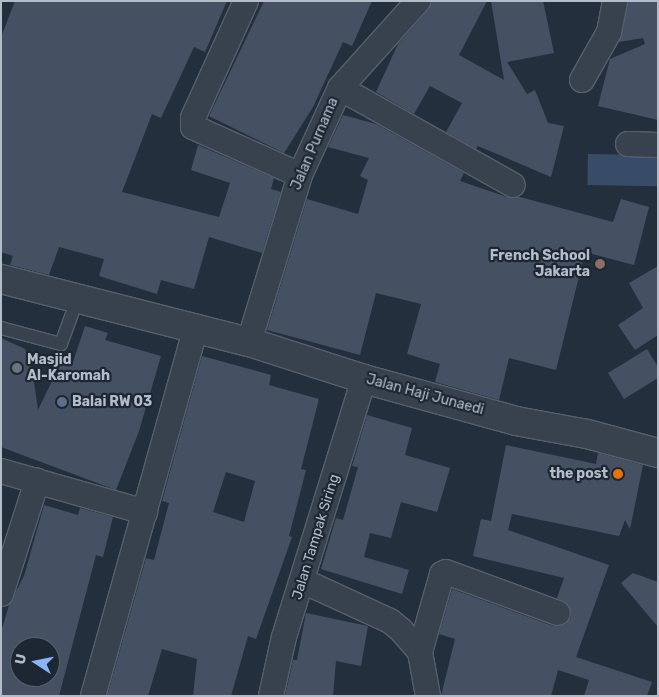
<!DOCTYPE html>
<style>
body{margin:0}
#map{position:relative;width:659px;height:697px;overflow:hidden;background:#242f3e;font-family:Rubik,sans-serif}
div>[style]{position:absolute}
.water>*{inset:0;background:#394c67;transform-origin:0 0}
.building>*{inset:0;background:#455162}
.roads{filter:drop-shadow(1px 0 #565f6c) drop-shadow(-1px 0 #565f6c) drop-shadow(0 1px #565f6c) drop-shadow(0 -1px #565f6c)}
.service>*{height:12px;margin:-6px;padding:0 6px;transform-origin:6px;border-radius:6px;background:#38414e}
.minor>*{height:24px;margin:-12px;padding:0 12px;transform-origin:12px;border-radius:12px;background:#38414e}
.tertiary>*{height:28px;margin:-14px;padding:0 14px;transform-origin:14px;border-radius:14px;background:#38414e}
.dots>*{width:14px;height:14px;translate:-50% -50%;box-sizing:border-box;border:2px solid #1d2633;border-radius:50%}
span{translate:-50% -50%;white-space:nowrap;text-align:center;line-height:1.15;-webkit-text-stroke:4.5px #1d2633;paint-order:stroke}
.street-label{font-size:14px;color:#b4bcc9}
.poi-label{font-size:14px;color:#b4bcc9;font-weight:700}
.right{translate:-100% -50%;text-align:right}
.left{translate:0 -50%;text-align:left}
.frame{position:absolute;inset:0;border:2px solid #b4bcc9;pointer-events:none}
.north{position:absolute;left:10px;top:637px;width:50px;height:50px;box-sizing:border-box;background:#1d2633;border:1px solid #59626f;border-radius:50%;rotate:281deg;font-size:14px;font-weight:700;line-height:20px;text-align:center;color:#b4bcc9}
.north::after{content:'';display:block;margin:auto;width:18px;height:22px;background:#8ab4f8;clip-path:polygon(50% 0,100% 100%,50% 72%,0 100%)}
</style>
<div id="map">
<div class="water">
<div style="left:588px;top:154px;width:70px;height:31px;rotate:1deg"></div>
</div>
<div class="building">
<div style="clip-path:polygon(15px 1px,227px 1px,205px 52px,194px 47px,161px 118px,152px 114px,122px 192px,219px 217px,230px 183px,191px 170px,198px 145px,274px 178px,271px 189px,281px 192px,262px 253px,209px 237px,194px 289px,161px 280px,157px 294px,99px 276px,104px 259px,59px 247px,49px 275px,10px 265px,13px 256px,1px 252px,1px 37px)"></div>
<div style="clip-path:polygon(264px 1px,372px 1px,352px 46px,343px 42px,313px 107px,284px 153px,209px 116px)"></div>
<div style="clip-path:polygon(431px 1px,487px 1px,459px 55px,504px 80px,491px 1px,543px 1px,554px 53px,507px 62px,527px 94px,535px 90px,548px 123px,564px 126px,551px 177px,478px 146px,476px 149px,446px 132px,462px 103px,430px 86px,414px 114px,376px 92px,398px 44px,428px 10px)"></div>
<div style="clip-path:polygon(628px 1px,658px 1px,658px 120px,598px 106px,610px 59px,645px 44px,643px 38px,619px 42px)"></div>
<div style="clip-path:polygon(343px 115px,376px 124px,464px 173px,460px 181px,507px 197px,520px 197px,613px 222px,621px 199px,649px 207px,634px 265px,585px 252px,556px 370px,509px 358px,499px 400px,435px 382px,440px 364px,407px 354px,421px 304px,376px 293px,360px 355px,267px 330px,307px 199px,358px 214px,368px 180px,360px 176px,369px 158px,328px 147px)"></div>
<div style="clip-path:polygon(658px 266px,658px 335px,635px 350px,618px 325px,643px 308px,629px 283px)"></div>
<div style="clip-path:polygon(85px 326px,108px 333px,105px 340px,161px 356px,139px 431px,116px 490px,1px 447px,1px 338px,25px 349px,31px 361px,38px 410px,62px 360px,72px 365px)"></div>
<div style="clip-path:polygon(647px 349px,658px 367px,658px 378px,624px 399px,608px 373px)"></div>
<div style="clip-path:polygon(evenodd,202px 356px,271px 375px,269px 385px,319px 399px,301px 469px,306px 470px,289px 536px,292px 537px,256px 639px,248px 636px,231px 696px,193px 696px,197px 659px,162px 649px,148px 696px,107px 696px,146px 558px,154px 560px,169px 503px,162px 501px,202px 356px,226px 472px,255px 481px,244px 522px,213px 512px,226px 472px)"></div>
<div style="clip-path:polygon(367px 415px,412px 428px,405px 455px,450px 468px,437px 512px,401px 502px,391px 538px,370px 533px,364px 557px,409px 570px,402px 594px,321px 569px,336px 518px,343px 520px,358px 467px,352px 466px)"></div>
<div style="clip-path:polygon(506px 445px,596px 464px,598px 453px,643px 465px,630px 529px,625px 520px,619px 536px,512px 514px,508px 530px,609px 565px,576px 657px,652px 682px,647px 696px,584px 696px,589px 680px,558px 670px,551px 696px,441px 696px,455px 639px,439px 634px,452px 589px,553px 626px,566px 624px,571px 617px,569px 605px,557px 598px,564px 578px,473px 556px,481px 519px,491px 521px)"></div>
<div style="clip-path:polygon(evenodd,44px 505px,78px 515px,80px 508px,113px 517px,103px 557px,96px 555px,59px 696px,1px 696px,1px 632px,9px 605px,24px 576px,44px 505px,20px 647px,50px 647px,50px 677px,20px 677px,20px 647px)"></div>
<div style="clip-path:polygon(633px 573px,658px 582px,658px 627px,621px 583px)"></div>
<div style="clip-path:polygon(306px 613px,368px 626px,361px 666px,336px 661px,333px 696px,285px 696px,293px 660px,297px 660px)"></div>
</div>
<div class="roads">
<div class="service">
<div style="left:1px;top:328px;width:62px;rotate:14.9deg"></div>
<div style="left:61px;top:344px;width:47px;rotate:-70deg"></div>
</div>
<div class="minor">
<div style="left:246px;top:1px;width:128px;rotate:114.4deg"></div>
<div style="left:193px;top:118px;width:9px;rotate:90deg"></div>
<div style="left:193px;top:127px;width:117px;rotate:24.2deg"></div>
<div style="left:582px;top:80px;width:55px;rotate:-60.6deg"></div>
<div style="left:609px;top:32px;width:32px;rotate:-79deg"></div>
<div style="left:340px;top:88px;width:198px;rotate:29.3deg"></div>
<div style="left:628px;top:144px;width:30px;rotate:2deg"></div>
<div style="left:249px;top:342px;width:175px;rotate:-73deg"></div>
<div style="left:300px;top:175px;width:96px;rotate:-65.3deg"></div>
<div style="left:340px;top:88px;width:117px;rotate:-48.1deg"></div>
<div style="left:1px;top:471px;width:150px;rotate:15.9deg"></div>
<div style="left:303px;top:581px;width:96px;rotate:24.7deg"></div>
<div style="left:390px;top:621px;width:14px;rotate:39deg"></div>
<div style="left:401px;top:630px;width:29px;rotate:49deg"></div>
<div style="left:420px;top:652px;width:45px;rotate:79.7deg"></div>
<div style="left:1px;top:594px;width:119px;rotate:-72.3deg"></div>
<div style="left:420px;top:652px;width:81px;rotate:-74.2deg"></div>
<div style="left:442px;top:574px;width:4px;rotate:-27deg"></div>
<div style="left:446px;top:572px;width:119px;rotate:20.1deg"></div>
<div style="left:93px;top:696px;width:380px;rotate:-74.4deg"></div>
<div style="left:271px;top:696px;width:60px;rotate:-77.6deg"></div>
<div style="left:284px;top:637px;width:270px;rotate:-72.8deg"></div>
</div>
<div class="tertiary">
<div style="left:1px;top:279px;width:256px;rotate:14.3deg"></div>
<div style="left:249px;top:342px;width:121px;rotate:17.8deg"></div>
<div style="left:364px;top:379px;width:158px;rotate:15.4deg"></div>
<div style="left:516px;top:421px;width:72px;rotate:10.4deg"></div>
<div style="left:587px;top:434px;width:73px;rotate:15deg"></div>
</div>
</div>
<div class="dots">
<div style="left:600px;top:264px;background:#8d6e63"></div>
<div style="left:17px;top:368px;background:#6b7280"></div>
<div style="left:62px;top:402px;background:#5c6f8a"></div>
<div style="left:618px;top:474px;background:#e8710a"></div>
</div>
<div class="street-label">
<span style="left:315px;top:144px;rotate:-67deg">Jalan Purnama</span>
<span style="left:425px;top:395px;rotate:15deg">Jalan Haji Junaedi</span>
<span style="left:316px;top:537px;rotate:-73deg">Jalan Tampak Siring</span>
</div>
<div class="poi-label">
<span class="right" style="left:590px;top:264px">French School<br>Jakarta</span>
<span class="left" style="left:27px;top:368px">Masjid<br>Al-Karomah</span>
<span class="left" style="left:72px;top:402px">Balai RW 03</span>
<span class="right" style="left:608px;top:474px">the post</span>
</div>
<div class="frame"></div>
<div class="north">U</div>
</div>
